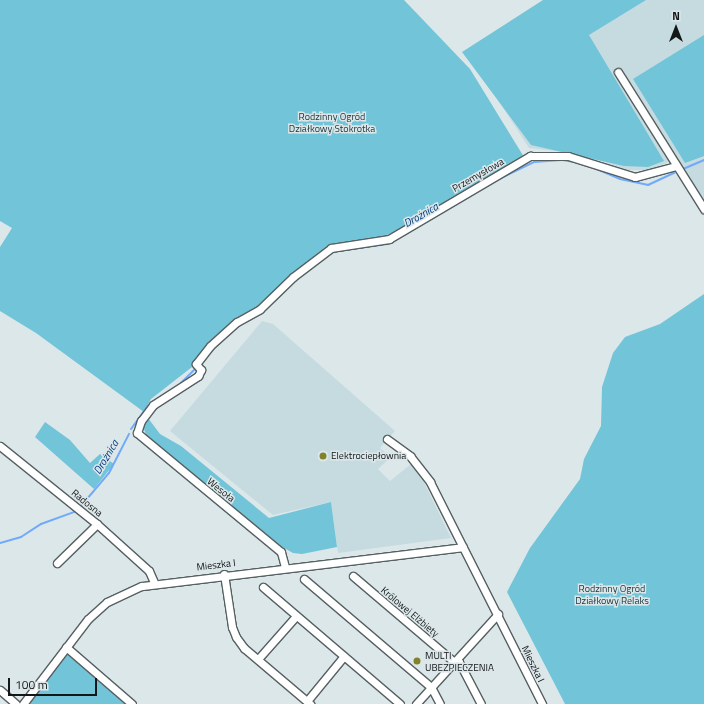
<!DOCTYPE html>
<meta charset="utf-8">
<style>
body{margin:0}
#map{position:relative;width:704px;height:704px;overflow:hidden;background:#dce7ea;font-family:"Titillium Web",sans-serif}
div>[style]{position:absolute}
.built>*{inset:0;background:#c6dbe0}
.green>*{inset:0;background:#72c4d8}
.stream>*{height:2px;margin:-1px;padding:0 1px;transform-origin:1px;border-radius:1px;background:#71aaf9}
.roads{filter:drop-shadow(1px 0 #566062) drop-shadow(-1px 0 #566062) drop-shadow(0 1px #566062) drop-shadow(0 -1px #566062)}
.minor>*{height:7px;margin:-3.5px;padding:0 3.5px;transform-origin:3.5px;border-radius:3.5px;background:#fff}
.dots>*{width:11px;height:11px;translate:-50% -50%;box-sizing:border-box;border:2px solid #dce7ea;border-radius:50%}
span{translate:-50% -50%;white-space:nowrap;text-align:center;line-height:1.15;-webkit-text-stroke:3px #dce7ea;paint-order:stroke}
.park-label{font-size:10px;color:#1b3339}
.street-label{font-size:10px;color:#131718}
.poi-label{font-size:10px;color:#131718}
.left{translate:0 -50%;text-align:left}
.water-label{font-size:11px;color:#003a7e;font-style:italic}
.north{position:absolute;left:656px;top:8px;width:40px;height:40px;-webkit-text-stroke:3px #dce7ea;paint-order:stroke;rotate:0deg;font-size:11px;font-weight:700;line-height:16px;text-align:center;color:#131718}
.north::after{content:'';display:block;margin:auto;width:14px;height:18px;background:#131718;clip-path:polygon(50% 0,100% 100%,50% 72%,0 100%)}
.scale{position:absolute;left:8px;top:678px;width:89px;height:18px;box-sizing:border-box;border:2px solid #131718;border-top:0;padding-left:5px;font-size:12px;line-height:14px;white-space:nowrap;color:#131718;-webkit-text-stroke:3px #dce7ea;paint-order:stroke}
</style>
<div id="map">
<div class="built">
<div style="clip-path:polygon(543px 0,704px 0,704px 200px,676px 157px,655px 170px,628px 170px,580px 154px,529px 148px,491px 89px)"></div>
<div style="clip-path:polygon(262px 321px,273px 324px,395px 431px,380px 448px,391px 457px,378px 469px,390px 481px,411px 464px,419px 472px,451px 538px,338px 553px,331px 502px,273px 515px,170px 431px)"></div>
</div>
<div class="green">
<div style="clip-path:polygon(0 0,404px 0,470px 69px,524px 157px,401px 229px,377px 239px,330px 244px,197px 358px,192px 367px,151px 399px,144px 412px,36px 333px,0 311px,0 247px,12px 228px,0 221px)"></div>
<div style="clip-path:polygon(543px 0,646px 0,589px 35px,664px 161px,648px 167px,624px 166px,531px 145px,462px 52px)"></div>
<div style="clip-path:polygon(704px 35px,704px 156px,685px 163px,633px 79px)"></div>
<div style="clip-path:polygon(704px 294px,704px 704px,565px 704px,507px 592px,530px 548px,580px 479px,584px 459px,601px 426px,602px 387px,613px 353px,625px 337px,660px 324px)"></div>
<div style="clip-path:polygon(148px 418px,160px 434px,181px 446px,269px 518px,331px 502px,337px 547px,302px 554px,293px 553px,263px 536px,148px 441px,143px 426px)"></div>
<div style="clip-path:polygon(45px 422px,70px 440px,90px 463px,100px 454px,114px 464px,94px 489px,35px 437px)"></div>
<div style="clip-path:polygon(66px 647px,134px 704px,23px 704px)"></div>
</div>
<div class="stream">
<div style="left:592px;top:167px;width:30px;rotate:23deg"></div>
<div style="left:620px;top:179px;width:29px;rotate:12deg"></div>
<div style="left:648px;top:185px;width:29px;rotate:-25deg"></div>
<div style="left:683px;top:169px;width:23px;rotate:-23deg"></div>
<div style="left:493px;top:182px;width:46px;rotate:-26deg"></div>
<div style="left:534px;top:162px;width:28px;rotate:-4deg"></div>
<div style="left:562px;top:160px;width:18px;rotate:9deg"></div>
<div style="left:331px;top:252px;width:57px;rotate:-8.1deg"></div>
<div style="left:387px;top:244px;width:23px;rotate:-31deg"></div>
<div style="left:238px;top:326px;width:26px;rotate:-29deg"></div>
<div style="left:261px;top:313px;width:21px;rotate:-45deg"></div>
<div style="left:207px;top:355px;width:30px;rotate:-44deg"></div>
<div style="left:181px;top:383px;width:21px;rotate:-45deg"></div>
<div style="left:131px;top:429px;width:29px;rotate:-54deg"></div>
<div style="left:81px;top:506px;width:43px;rotate:-49.7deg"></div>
<div style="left:109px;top:473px;width:44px;rotate:-62.9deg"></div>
<div style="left:0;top:543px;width:22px;rotate:-16deg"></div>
<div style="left:21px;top:537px;width:24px;rotate:-33deg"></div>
<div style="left:41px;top:524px;width:37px;rotate:-20deg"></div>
</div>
<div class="roads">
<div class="minor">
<div style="left:618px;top:72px;width:162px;rotate:57.9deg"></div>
<div style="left:387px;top:439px;width:29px;rotate:36deg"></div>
<div style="left:410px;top:456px;width:33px;rotate:52deg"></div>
<div style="left:430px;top:482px;width:249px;rotate:63.2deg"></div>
<div style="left:0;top:446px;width:124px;rotate:38.8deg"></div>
<div style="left:97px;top:524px;width:70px;rotate:42.1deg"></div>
<div style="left:149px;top:571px;width:12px;rotate:66deg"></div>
<div style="left:57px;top:563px;width:56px;rotate:-44.3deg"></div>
<div style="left:285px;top:567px;width:16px;rotate:-105deg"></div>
<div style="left:281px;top:552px;width:187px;rotate:-140.4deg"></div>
<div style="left:137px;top:433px;width:13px;rotate:-72deg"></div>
<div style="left:141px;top:421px;width:20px;rotate:-53deg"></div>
<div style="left:153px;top:405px;width:54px;rotate:-32.8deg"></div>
<div style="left:198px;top:376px;width:7px;rotate:-63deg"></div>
<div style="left:201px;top:370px;width:8px;rotate:-130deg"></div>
<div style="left:196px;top:364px;width:23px;rotate:-52deg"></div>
<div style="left:210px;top:346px;width:36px;rotate:-42deg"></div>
<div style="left:237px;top:322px;width:26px;rotate:-29deg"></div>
<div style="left:260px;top:309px;width:46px;rotate:-44.1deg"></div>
<div style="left:293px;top:277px;width:48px;rotate:-37.3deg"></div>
<div style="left:331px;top:248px;width:59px;rotate:-8.8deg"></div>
<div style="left:389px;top:239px;width:164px;rotate:-30.5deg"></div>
<div style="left:530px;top:156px;width:38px"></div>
<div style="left:568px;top:156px;width:70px;rotate:17.4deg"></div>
<div style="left:635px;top:177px;width:42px;rotate:-15deg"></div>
<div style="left:224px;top:574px;width:54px;rotate:81.4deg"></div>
<div style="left:232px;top:627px;width:11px;rotate:68deg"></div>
<div style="left:236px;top:637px;width:14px;rotate:54deg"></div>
<div style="left:244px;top:648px;width:87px;rotate:40.3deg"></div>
<div style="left:353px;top:576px;width:133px;rotate:40.4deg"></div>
<div style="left:454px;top:662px;width:5px"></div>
<div style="left:459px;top:662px;width:47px;rotate:62.4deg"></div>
<div style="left:304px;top:579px;width:167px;rotate:40.4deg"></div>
<div style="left:431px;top:687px;width:19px;rotate:62deg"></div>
<div style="left:263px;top:587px;width:180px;rotate:40.5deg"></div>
<div style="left:66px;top:647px;width:87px;rotate:40.8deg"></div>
<div style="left:258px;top:659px;width:57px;rotate:-48.5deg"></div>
<div style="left:0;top:690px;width:21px;rotate:41deg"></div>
<div style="left:307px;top:701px;width:58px;rotate:-50.6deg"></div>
<div style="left:23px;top:704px;width:107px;rotate:-52.6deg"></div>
<div style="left:88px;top:619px;width:25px;rotate:-42deg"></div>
<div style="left:107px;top:602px;width:38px;rotate:-25deg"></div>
<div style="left:142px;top:586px;width:323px;rotate:-6.9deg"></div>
<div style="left:416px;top:704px;width:122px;rotate:-47.7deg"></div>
</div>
</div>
<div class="dots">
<div style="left:323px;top:456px;background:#81822b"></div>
<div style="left:417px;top:661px;background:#81822b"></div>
</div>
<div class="park-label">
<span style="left:332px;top:122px">Rodzinny Ogród<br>Działkowy Stokrotka</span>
<span style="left:612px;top:594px">Rodzinny Ogród<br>Działkowy Relaks</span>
</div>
<div class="street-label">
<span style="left:478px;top:175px;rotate:-30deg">Przemysłowa</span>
<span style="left:221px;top:490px;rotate:39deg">Wesoła</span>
<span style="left:87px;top:503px;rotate:39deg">Radosna</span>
<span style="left:216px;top:565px;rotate:-7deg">Mieszka I</span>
<span style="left:410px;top:612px;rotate:40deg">Królowej Elżbiety</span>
<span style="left:533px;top:664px;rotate:64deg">Mieszka I</span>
</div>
<div class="poi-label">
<span class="left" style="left:331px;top:456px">Elektrociepłownia</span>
<span class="left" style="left:425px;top:661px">MULTI<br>UBEZPIECZENIA</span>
</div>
<div class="water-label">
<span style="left:421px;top:215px;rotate:-30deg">Drożnica</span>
<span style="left:106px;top:457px;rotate:-59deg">Drożnica</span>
</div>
<div class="north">N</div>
<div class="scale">100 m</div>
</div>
